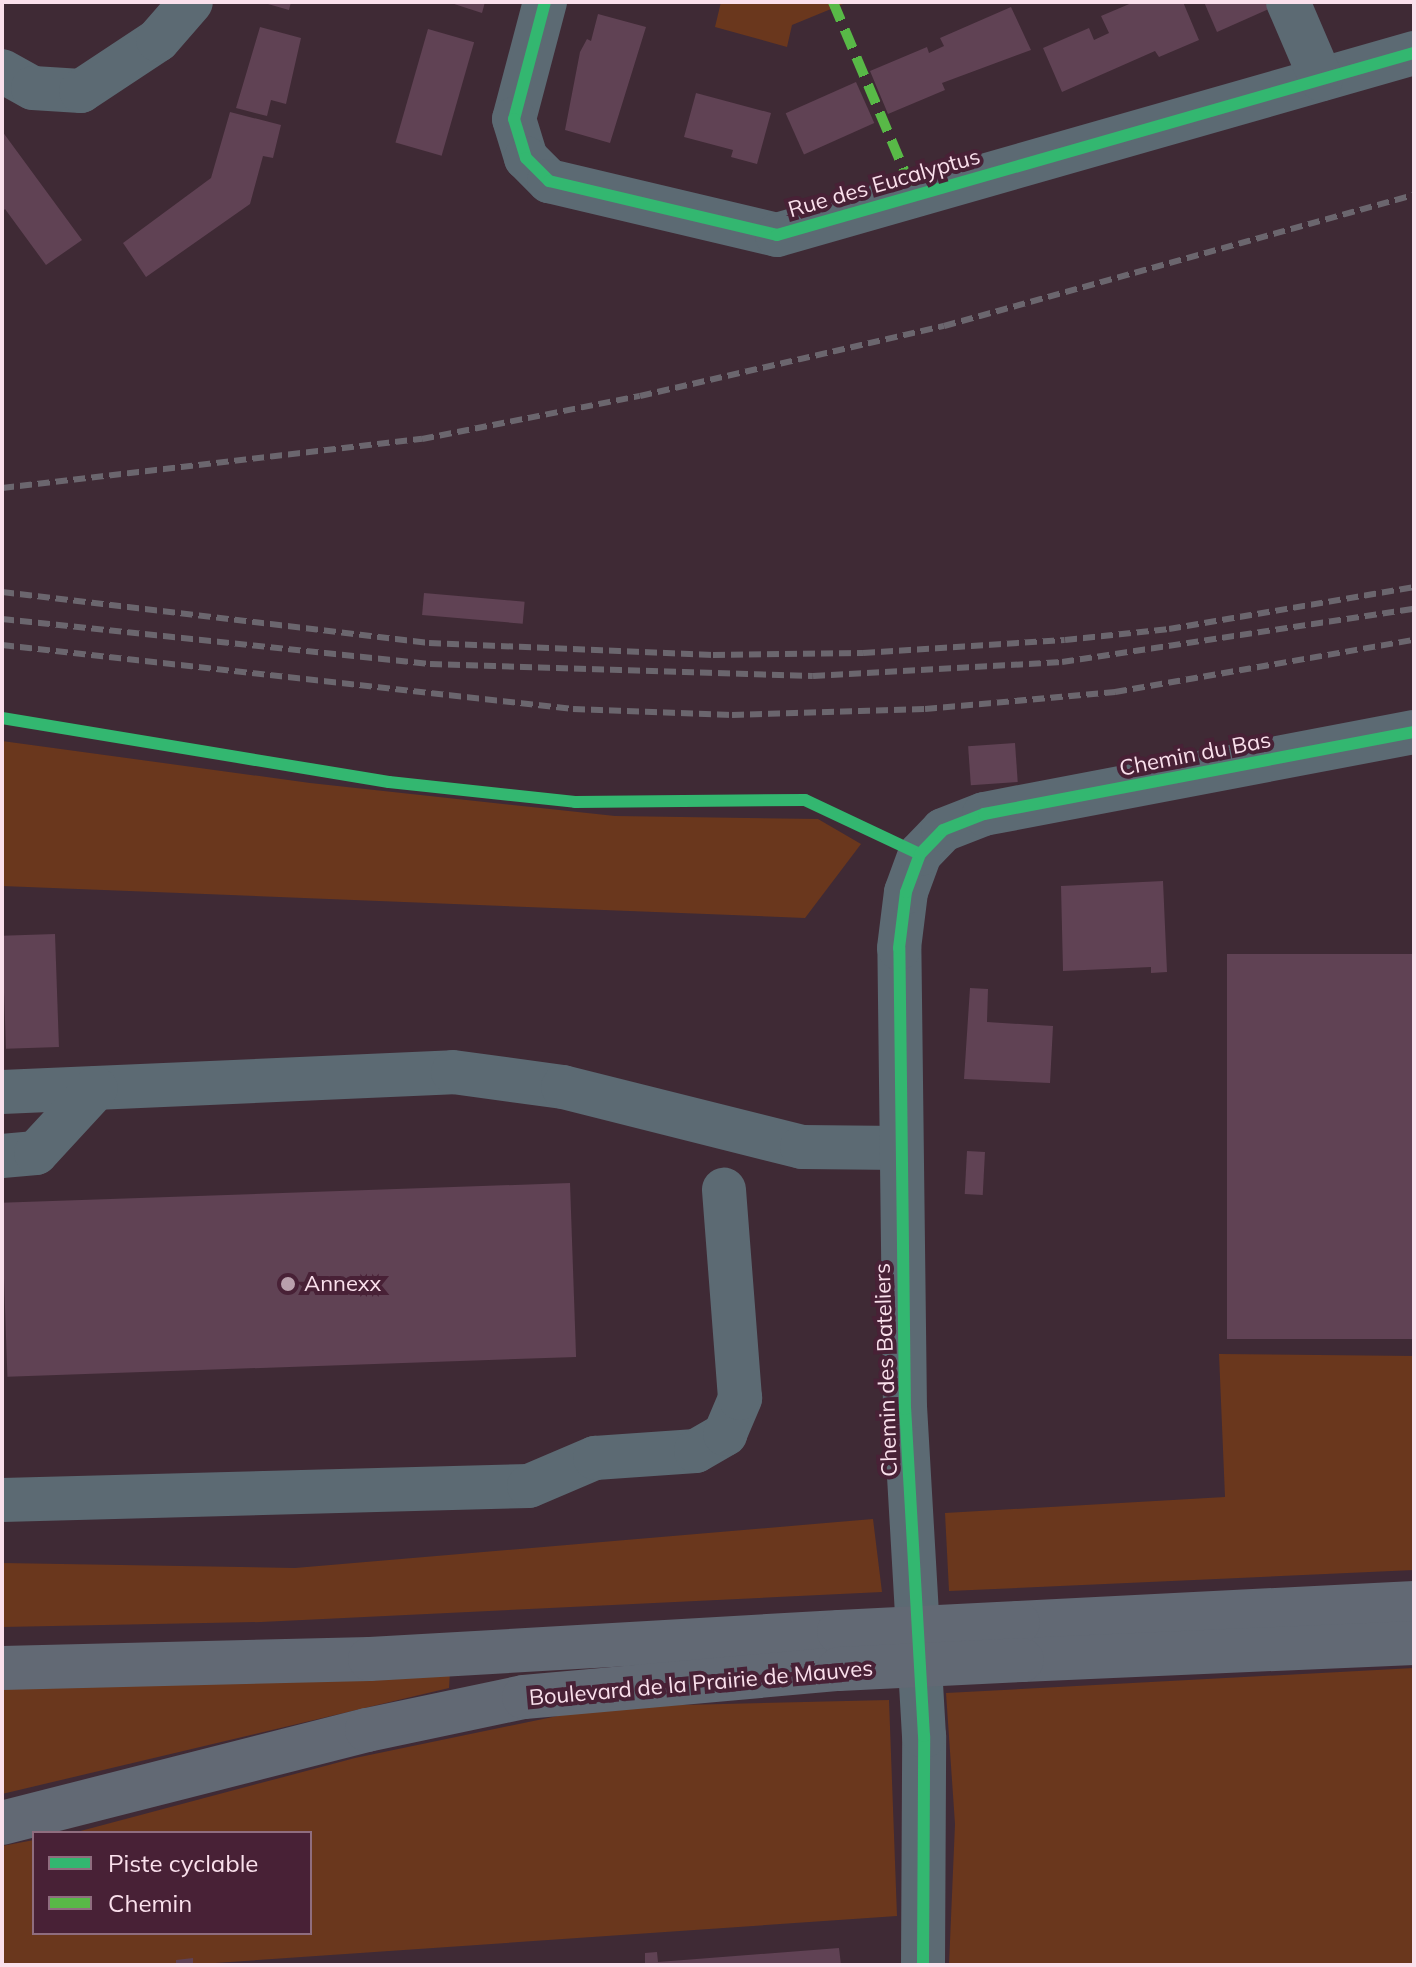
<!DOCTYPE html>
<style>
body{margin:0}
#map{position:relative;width:1416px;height:1967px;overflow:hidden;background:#3f2a35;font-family:Mulish,sans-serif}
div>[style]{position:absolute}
.green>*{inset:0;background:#6a371d}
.building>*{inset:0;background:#604254;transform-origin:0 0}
.minor>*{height:44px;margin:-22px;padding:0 22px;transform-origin:22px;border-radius:22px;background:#5c6a73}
.major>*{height:44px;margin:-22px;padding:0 22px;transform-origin:22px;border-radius:22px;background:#626974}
.rail>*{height:6px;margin-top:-3px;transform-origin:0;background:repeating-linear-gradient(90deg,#6b666e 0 12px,transparent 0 18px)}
.major-bridge>*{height:44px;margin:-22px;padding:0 22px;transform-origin:22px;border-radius:22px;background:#626974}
.quiet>*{height:10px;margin-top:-5px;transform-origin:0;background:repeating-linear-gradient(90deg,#58b947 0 20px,transparent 0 30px)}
.cycleway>*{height:12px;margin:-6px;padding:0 6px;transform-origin:6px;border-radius:6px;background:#33b770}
.dots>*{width:22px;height:22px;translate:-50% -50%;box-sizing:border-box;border:4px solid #482136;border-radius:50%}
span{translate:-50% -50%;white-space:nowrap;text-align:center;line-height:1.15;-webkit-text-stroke:8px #482136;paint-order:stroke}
.street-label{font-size:22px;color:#fae0ec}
.poi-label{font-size:22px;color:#fae0ec}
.left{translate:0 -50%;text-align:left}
.frame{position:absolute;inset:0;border:4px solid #fae0ec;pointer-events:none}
.legend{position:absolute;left:32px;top:1831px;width:280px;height:104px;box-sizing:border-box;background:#482136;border:2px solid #8f6d7f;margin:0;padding:10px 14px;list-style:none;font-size:24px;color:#fae0ec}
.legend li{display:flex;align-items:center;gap:16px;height:40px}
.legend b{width:40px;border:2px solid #8f6d7f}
</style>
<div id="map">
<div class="green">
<div style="clip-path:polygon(721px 2px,848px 2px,792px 25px,787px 47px,715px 27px)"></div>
<div style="clip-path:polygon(2px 741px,310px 783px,615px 816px,818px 819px,861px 844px,805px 918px,2px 886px)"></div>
<div style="clip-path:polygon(1219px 1354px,1414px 1356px,1414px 1570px,949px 1591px,945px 1513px,1225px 1497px)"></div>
<div style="clip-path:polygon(873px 1519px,882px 1592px,261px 1622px,2px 1627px,2px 1563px,295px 1568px)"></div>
<div style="clip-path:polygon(1414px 1668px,1414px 1965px,949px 1965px,955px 1824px,946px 1693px)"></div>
<div style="clip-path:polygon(450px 1672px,449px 1688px,2px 1794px,2px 1687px)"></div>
<div style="clip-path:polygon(889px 1700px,897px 1916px,186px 1965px,2px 1965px,2px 1846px,34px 1840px,34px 1933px,310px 1933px,310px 1833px,73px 1833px,355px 1758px,601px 1707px)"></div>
</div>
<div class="building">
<div style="clip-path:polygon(261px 2px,291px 2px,289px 10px)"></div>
<div style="clip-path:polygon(448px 2px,485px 2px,482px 13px)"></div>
<div style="clip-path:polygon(1134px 2px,1183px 2px,1199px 40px,1159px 57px,1155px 51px,1062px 92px,1043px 48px,1089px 28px,1094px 40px,1109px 33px,1101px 16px)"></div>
<div style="clip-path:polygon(1204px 2px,1269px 2px,1271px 8px,1217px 32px)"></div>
<div style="clip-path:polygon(1011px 7px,1031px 50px,942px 83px,945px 90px,888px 114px,870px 71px,927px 47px,929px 53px,944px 46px,940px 38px)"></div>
<div style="clip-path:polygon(598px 14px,646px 27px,610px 143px,565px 130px,580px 52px,587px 39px,591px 41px)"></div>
<div style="clip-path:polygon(260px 27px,301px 38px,286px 104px,271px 100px,267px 116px,236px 108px)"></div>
<div style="left:428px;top:29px;width:48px;height:118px;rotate:16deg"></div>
<div style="left:856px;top:82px;width:45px;height:77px;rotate:66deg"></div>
<div style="clip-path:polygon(696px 93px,771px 113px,757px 164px,731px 157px,733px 150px,684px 137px)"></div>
<div style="clip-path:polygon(230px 112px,281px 125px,273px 158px,263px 156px,250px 204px,146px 277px,123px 243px,211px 178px)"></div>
<div style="clip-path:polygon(2px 131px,82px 240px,46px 265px,5px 209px,2px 212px)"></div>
<div style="left:424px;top:593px;width:101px;height:22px;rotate:5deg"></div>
<div style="left:1015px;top:743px;width:39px;height:47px;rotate:86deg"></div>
<div style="clip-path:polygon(1163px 881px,1167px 972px,1151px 973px,1151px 967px,1063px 971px,1061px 886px)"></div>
<div style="left:55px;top:934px;width:113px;height:53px;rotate:88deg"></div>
<div style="left:1414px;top:954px;width:385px;height:187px;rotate:90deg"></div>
<div style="clip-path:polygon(970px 988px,988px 989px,987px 1022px,1053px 1026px,1050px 1083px,964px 1079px)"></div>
<div style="left:967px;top:1151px;width:18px;height:43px;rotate:3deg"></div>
<div style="left:570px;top:1183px;width:174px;height:569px;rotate:88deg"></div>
<div style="clip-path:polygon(839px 1948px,841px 1965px,645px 1965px,645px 1953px,657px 1952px,658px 1962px)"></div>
<div style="clip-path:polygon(193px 1958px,193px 1965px,176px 1965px,176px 1960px)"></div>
</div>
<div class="minor">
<div style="left:545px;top:2px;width:121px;rotate:104.8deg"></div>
<div style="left:514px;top:119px;width:41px;rotate:72.9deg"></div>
<div style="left:526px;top:158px;width:33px;rotate:45deg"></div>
<div style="left:549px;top:181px;width:234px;rotate:13.3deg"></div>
<div style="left:777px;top:235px;width:662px;rotate:-15.95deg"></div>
<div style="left:1288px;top:2px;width:84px;rotate:66.8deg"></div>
<div style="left:2px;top:71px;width:35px;rotate:29deg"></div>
<div style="left:33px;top:88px;width:48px;rotate:3.6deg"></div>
<div style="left:81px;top:91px;width:92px;rotate:-33.5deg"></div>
<div style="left:158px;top:40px;width:50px;rotate:-49deg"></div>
<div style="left:2px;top:1092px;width:451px;rotate:-2.5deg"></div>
<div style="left:453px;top:1072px;width:111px;rotate:7.8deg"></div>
<div style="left:563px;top:1087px;width:246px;rotate:14.1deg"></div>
<div style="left:802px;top:1147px;width:99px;rotate:0.6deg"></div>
<div style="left:2px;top:1156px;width:34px;rotate:-5deg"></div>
<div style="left:36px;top:1153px;width:88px;rotate:-47.3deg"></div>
<div style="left:2px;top:1500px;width:527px;rotate:-1.52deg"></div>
<div style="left:529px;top:1486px;width:72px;rotate:-23deg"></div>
<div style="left:595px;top:1458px;width:101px;rotate:-4deg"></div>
<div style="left:696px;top:1451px;width:34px;rotate:-30deg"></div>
<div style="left:725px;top:1434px;width:39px;rotate:-67deg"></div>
<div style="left:740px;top:1398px;width:209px;rotate:-94.4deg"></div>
<div style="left:923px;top:1965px;width:229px;rotate:-89.7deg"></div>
<div style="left:924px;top:1736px;width:328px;rotate:-93.3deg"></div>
<div style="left:905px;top:1409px;width:461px;rotate:-90.7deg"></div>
<div style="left:899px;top:948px;width:56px;rotate:-82.9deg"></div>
<div style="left:906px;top:892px;width:40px;rotate:-69.8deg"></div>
<div style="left:920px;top:854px;width:33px;rotate:-46deg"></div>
<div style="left:943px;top:830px;width:44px;rotate:-21.3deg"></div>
<div style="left:984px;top:814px;width:438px;rotate:-10.8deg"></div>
</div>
<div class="major">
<div style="left:1018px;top:1623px;width:397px;rotate:-2.9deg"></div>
<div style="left:1022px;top:1660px;width:392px;rotate:-2.5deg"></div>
<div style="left:2px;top:1668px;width:368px;rotate:-1.4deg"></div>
<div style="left:370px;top:1659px;width:470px;rotate:-3.3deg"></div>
<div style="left:2px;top:1823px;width:377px;rotate:-14.3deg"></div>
<div style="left:367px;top:1730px;width:160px;rotate:-11.9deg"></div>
<div style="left:524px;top:1697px;width:316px;rotate:-5.1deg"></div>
</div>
<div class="rail">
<div style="left:2px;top:488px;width:423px;rotate:-6.7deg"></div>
<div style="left:422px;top:439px;width:222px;rotate:-11.2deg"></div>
<div style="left:640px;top:396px;width:312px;rotate:-13deg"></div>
<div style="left:944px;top:326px;width:488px;rotate:-15.6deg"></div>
<div style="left:2px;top:592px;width:430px;rotate:6.8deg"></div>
<div style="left:429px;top:643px;width:284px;rotate:2.4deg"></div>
<div style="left:713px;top:655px;width:150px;rotate:-0.8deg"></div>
<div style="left:863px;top:653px;width:202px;rotate:-3.7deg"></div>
<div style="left:1065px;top:640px;width:105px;rotate:-6deg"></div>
<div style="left:1169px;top:629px;width:249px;rotate:-9.7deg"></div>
<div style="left:2px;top:619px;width:430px;rotate:6deg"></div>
<div style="left:430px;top:664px;width:383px;rotate:1.8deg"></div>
<div style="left:813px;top:676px;width:249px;rotate:-3.2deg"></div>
<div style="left:1062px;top:662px;width:356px;rotate:-8.6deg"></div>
<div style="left:2px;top:645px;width:575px;rotate:6.4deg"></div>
<div style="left:573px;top:709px;width:159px;rotate:2.2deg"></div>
<div style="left:732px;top:715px;width:193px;rotate:-1.8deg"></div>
<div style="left:925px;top:709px;width:191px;rotate:-5.1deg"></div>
<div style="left:1115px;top:692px;width:303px;rotate:-9.9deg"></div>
</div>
<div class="major-bridge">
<div style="left:839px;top:1632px;width:179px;rotate:-2.9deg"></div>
<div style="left:839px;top:1669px;width:183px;rotate:-2.8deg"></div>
</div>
<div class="quiet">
<div style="left:833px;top:2px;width:208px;rotate:67.1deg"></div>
</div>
<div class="cycleway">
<div style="left:545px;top:2px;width:121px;rotate:104.8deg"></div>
<div style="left:514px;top:119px;width:41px;rotate:72.9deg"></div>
<div style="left:526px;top:158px;width:33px;rotate:45deg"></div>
<div style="left:549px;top:181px;width:234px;rotate:13.3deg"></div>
<div style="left:777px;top:235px;width:662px;rotate:-15.95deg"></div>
<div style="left:2px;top:718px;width:392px;rotate:9.4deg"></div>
<div style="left:389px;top:782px;width:187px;rotate:6.1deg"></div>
<div style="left:575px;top:802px;width:230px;rotate:-0.5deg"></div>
<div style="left:805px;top:800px;width:127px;rotate:25.2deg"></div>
<div style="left:923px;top:1965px;width:229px;rotate:-89.7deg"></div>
<div style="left:924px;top:1736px;width:328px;rotate:-93.3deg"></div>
<div style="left:905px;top:1409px;width:461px;rotate:-90.7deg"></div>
<div style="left:899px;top:948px;width:56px;rotate:-82.9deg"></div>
<div style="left:906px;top:892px;width:40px;rotate:-69.8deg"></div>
<div style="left:920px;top:854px;width:33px;rotate:-46deg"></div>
<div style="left:943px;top:830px;width:44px;rotate:-21.3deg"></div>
<div style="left:984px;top:814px;width:438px;rotate:-10.8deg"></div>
</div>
<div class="dots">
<div style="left:288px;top:1284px;background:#b9a0ac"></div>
</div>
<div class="street-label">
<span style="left:884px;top:183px;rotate:-16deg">Rue des Eucalyptus</span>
<span style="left:1195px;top:754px;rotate:-11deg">Chemin du Bas</span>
<span style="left:886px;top:1370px;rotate:-92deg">Chemin des Bateliers</span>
<span style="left:701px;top:1683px;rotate:-5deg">Boulevard de la Prairie de Mauves</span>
</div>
<div class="poi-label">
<span class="left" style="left:304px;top:1284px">Annexx</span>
</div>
<div class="frame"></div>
<ul class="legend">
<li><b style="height:10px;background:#33b770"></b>Piste cyclable</li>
<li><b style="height:10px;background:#58b947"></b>Chemin</li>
</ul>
</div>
